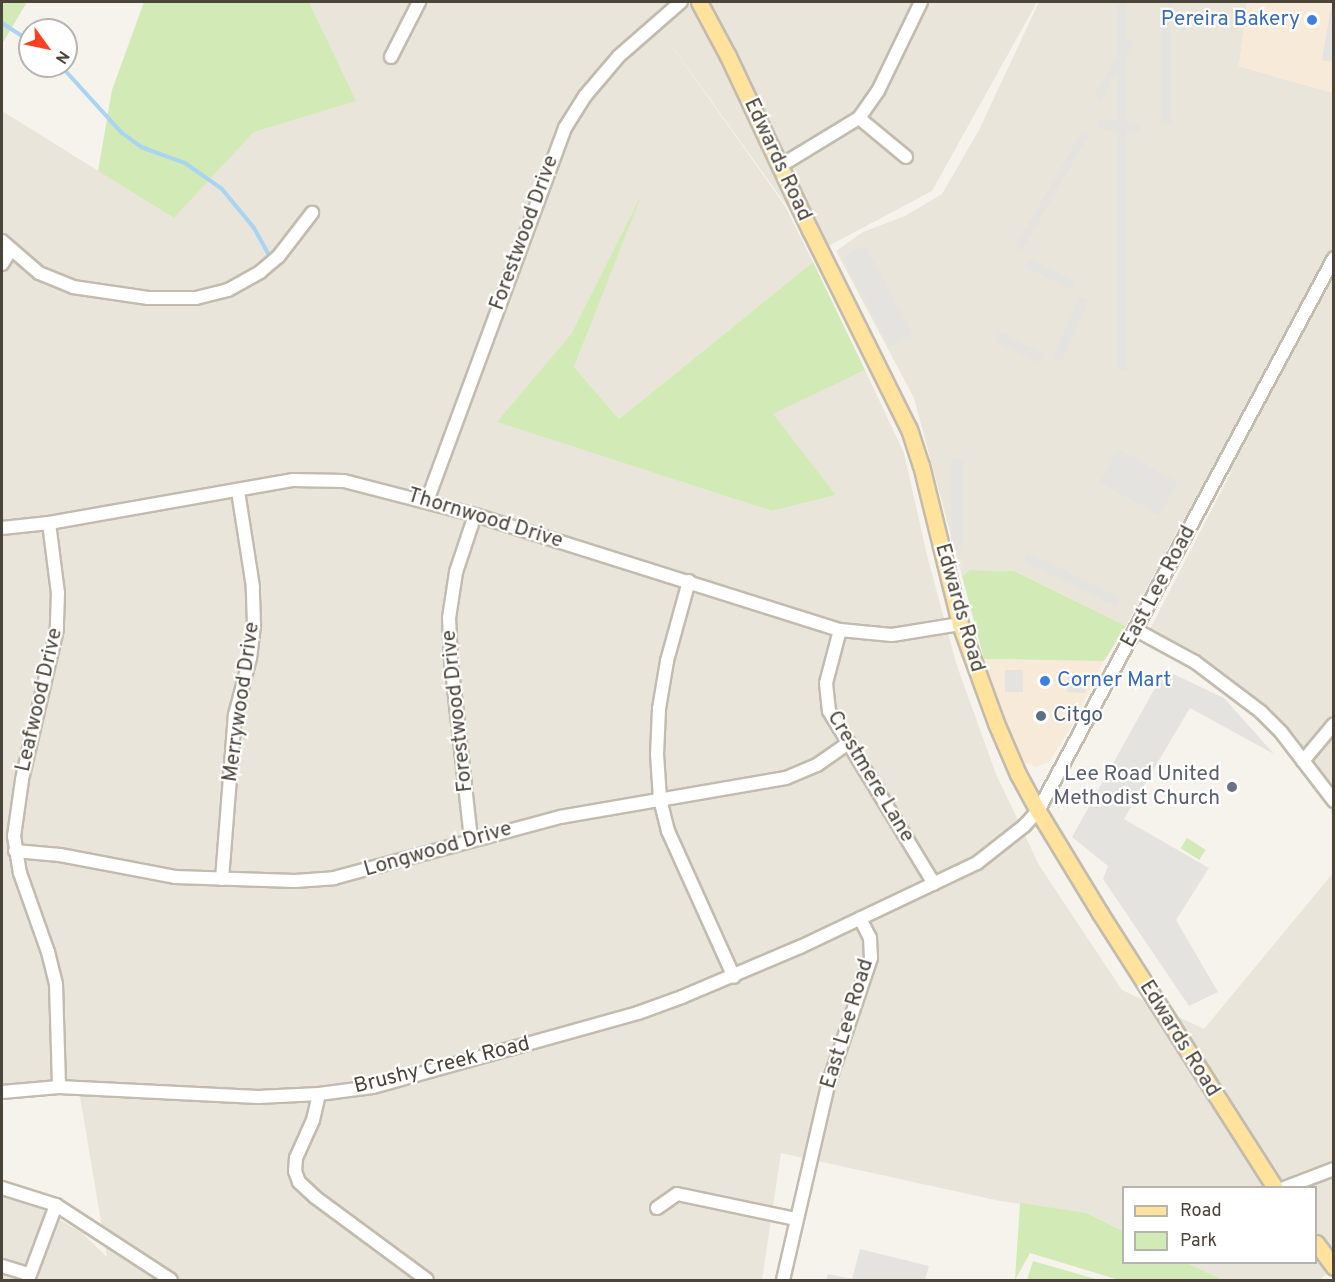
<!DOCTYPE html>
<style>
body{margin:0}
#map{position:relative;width:1335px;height:1282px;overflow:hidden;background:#f6f3ec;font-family:Overpass,sans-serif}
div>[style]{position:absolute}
.residential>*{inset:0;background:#eae5da}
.commercial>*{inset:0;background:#f7ead8}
.green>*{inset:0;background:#d2eab5;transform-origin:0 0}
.parking>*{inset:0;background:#e5e3e0;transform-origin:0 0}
.stream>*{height:4px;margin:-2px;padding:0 2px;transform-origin:2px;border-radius:2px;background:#a9d4f2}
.roads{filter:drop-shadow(2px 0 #c2bbae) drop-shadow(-2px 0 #c2bbae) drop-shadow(0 2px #c2bbae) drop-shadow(0 -2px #c2bbae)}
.minor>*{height:12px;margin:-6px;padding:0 6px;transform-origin:6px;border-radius:6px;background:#fff}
.major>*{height:15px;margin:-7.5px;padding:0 7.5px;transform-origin:7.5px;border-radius:7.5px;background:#ffe39c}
.dots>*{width:16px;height:16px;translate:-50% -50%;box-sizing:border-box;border:3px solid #fff;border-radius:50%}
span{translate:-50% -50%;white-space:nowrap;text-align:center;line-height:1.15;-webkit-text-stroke:4.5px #fff;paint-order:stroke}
.shop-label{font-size:21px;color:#366cbe}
.right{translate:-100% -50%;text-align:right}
.left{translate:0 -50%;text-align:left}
.street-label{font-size:21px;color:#4b4439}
.service-label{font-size:21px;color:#4e5e75}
.worship-label{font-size:21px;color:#5b616d}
.frame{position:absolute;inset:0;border:3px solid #4b4439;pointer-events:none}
.legend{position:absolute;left:1122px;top:1186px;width:195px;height:78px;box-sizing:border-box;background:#fff;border:2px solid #b7b4b0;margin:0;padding:8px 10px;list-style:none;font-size:18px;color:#4b4439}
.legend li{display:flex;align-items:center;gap:12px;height:30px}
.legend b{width:30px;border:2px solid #b7b4b0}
.north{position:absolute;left:18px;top:18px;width:60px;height:60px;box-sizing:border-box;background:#fff;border:2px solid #b7b4b0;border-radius:50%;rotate:123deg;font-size:16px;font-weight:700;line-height:24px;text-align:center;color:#4b4439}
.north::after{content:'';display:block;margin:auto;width:21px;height:27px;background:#fc3f1d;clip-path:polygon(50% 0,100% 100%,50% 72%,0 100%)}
</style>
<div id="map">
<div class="residential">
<div style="clip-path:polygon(309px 2px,1037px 2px,932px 191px,819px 251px,654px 21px,785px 206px,813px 262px,619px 419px,574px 367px,638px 203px,571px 334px,498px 422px,772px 511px,836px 495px,772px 414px,865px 370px,904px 453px,927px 555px,956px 663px,996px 774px,1039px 865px,1122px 990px,1204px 1029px,1333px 873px,1333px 1269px,1319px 1280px,1223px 1280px,1187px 1263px,1316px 1262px,1316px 1188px,1124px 1188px,1123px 1231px,1087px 1213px,1000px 1201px,781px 1153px,762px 1280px,2px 1280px,2px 1197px,35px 1206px,81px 1232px,107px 1257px,77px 1079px,2px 1085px,2px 111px,174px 218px,254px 132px,355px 101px)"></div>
<div style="clip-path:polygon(1039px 2px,1247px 2px,1239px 66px,1333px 93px,1333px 825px,1330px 807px,1271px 718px,1150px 629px,1231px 472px,1214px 464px,1126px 626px,1014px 571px,970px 570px,962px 576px,914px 398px,836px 251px,863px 232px,905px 216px,942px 194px,979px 130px)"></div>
</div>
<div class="commercial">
<div style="clip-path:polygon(1247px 2px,1333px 2px,1333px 93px,1239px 66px)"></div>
<div style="clip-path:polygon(984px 659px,1104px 661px,1072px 725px,1049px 762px,1036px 767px,1024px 762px,1011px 738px,989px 683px)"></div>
</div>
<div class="green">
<div style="clip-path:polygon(2px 2px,27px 2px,2px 44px)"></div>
<div style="clip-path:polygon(144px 2px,309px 2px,356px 101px,254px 132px,174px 218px,98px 171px,112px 90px)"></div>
<div style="clip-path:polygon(642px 194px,574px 367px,619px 419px,813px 262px,865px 370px,773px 414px,836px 495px,772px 511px,497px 422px,571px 334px)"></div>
<div style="clip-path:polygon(970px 570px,1014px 571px,1126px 626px,1104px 661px,984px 659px,962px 576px)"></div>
<div style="left:1187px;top:838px;width:22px;height:12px;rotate:32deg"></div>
<div style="clip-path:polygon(1020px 1203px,1087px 1213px,1123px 1231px,1124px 1262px,1187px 1263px,1223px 1280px,1119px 1280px,1030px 1253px,1015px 1280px)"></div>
<div style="clip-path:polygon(1033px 1261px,1099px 1280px,1027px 1280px)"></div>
</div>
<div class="parking">
<div style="left:1117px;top:2px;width:9px;height:368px"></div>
<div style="left:1161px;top:2px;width:10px;height:123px"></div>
<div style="clip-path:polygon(1331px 8px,1334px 9px,1333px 62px,1322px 60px)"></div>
<div style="left:1127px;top:39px;width:8px;height:66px;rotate:30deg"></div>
<div style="left:1099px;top:119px;width:41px;height:9px;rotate:7deg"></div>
<div style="left:1082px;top:131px;width:8px;height:134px;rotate:30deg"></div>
<div style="left:865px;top:245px;width:101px;height:26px;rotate:62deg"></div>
<div style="left:1030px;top:258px;width:51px;height:10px;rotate:27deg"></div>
<div style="left:1080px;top:296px;width:10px;height:67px;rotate:24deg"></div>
<div style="left:999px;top:332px;width:51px;height:10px;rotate:26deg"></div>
<div style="left:1118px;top:449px;width:68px;height:38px;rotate:29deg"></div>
<div style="left:951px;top:459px;width:12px;height:92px"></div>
<div style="left:1027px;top:552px;width:104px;height:10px;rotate:26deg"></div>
<div style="left:1005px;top:670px;width:18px;height:22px"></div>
<div style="clip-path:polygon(1165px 670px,1224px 698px,1274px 754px,1190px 708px,1124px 819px,1209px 868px,1176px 920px,1218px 992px,1189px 1006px,1103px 879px,1108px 866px,1072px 837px)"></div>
<div style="left:1068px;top:673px;width:18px;height:19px;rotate:3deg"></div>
<div style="clip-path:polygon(860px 1249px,929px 1266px,925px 1280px,826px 1280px,828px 1274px,852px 1279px)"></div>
</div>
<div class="stream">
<div style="left:2px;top:23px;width:33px;rotate:33deg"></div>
<div style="left:61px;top:66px;width:91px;rotate:47.7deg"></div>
<div style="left:122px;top:133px;width:24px;rotate:36deg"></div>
<div style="left:141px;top:147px;width:47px;rotate:20deg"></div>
<div style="left:185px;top:163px;width:45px;rotate:35.1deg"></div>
<div style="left:222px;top:189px;width:50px;rotate:50.6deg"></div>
<div style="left:254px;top:228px;width:29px;rotate:61deg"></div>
</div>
<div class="roads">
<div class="minor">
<div style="left:391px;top:57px;width:62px;rotate:-63deg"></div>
<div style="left:859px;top:118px;width:61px;rotate:39.7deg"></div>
<div style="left:780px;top:166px;width:92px;rotate:-31.3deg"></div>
<div style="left:859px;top:118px;width:33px;rotate:-55deg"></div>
<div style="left:878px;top:91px;width:99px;rotate:-64.2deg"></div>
<div style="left:2px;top:241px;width:49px;rotate:40.9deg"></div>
<div style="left:39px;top:273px;width:37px;rotate:22deg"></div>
<div style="left:73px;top:287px;width:76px;rotate:8.3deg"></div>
<div style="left:148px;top:298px;width:48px"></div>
<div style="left:196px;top:298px;width:33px;rotate:-14deg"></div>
<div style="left:228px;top:290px;width:37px;rotate:-29deg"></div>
<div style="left:260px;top:272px;width:23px;rotate:-40deg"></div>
<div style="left:278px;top:257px;width:56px;rotate:-52.3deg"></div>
<div style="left:2px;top:264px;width:15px;rotate:-58deg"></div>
<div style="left:427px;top:501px;width:398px;rotate:-69.7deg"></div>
<div style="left:565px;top:128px;width:38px;rotate:-58deg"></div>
<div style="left:585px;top:96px;width:52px;rotate:-49.6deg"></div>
<div style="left:619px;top:56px;width:82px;rotate:-41.1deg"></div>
<div style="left:49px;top:523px;width:71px;rotate:82.7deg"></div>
<div style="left:58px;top:593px;width:36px;rotate:92deg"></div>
<div style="left:57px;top:629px;width:155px;rotate:103.1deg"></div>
<div style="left:22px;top:780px;width:57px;rotate:98.1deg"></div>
<div style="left:14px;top:836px;width:37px;rotate:81deg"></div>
<div style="left:20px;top:873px;width:84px;rotate:70.5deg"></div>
<div style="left:48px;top:952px;width:33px;rotate:76deg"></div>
<div style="left:56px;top:984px;width:103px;rotate:88.3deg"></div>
<div style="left:2px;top:528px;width:47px;rotate:-6.1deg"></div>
<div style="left:49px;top:523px;width:248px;rotate:-10deg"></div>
<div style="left:293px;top:480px;width:51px;rotate:1.1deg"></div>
<div style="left:344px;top:481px;width:135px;rotate:14.5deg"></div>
<div style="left:475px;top:515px;width:383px;rotate:17.5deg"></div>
<div style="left:840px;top:630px;width:52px;rotate:5.5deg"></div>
<div style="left:892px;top:635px;width:69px;rotate:-9.2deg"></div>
<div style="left:689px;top:581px;width:83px;rotate:105.4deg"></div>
<div style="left:667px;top:661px;width:49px;rotate:99.5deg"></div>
<div style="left:659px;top:709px;width:45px;rotate:92.5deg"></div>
<div style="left:657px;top:754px;width:45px;rotate:86.2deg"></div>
<div style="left:660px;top:799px;width:33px;rotate:76deg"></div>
<div style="left:668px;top:831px;width:160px;rotate:65.7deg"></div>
<div style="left:840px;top:630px;width:55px;rotate:104.8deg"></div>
<div style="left:826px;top:683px;width:28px;rotate:84deg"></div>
<div style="left:829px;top:711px;width:202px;rotate:58.7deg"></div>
<div style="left:1136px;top:630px;width:67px;rotate:28.5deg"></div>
<div style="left:1195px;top:662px;width:83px;rotate:37.1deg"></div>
<div style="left:1261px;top:712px;width:28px;rotate:45deg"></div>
<div style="left:1281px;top:732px;width:87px;rotate:52.5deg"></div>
<div style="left:1303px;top:761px;width:48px;rotate:-50deg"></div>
<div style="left:471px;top:839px;width:180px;rotate:-96.4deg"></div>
<div style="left:451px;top:660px;width:42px;rotate:-92.7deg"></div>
<div style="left:449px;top:618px;width:47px;rotate:-81.3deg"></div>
<div style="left:456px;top:572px;width:60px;rotate:-71.6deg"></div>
<div style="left:15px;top:851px;width:45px;rotate:5.1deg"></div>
<div style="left:60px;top:855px;width:117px;rotate:10.8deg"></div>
<div style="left:175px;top:877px;width:120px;rotate:1.9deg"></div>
<div style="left:295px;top:881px;width:39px;rotate:-4deg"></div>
<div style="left:334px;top:878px;width:234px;rotate:-15.1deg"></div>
<div style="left:560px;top:817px;width:229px;rotate:-9.8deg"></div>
<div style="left:786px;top:778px;width:34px;rotate:-23deg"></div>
<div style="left:817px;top:765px;width:39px;rotate:-35deg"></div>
<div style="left:222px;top:879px;width:165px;rotate:-85.5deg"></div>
<div style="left:235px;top:715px;width:59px;rotate:-75.3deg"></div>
<div style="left:250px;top:658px;width:34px;rotate:-83deg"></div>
<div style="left:254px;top:624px;width:37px;rotate:-92deg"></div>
<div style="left:253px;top:587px;width:97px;rotate:-98.9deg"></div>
<div style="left:2px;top:1092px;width:57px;rotate:-5deg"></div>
<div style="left:59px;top:1087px;width:199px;rotate:2.9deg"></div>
<div style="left:258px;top:1097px;width:61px;rotate:-2.8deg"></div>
<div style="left:319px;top:1094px;width:54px;rotate:-7.4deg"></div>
<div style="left:373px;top:1087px;width:275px;rotate:-15.6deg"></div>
<div style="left:638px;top:1013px;width:47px;rotate:-20deg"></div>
<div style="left:682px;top:997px;width:128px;rotate:-23deg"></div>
<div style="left:800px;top:947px;width:196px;rotate:-25.4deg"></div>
<div style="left:977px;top:863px;width:60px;rotate:-38.2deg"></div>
<div style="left:1024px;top:826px;width:21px;rotate:-47deg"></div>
<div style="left:1038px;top:811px;width:627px;rotate:-61.84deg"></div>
<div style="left:319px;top:1094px;width:27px;rotate:103deg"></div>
<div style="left:313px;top:1120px;width:42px;rotate:114.1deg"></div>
<div style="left:296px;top:1158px;width:13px;rotate:94deg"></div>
<div style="left:295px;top:1171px;width:12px;rotate:70deg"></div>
<div style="left:299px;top:1182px;width:22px;rotate:43deg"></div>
<div style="left:315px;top:1197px;width:139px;rotate:36.5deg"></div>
<div style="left:2px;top:1188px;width:57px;rotate:17.5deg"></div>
<div style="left:56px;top:1205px;width:137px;rotate:33.1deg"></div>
<div style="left:1284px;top:1188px;width:53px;rotate:-20.8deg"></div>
<div style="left:657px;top:1208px;width:24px;rotate:-35deg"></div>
<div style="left:677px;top:1194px;width:122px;rotate:11.9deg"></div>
<div style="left:2px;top:1266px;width:28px;rotate:17deg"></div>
<div style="left:28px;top:1280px;width:80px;rotate:-69.5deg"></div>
<div style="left:783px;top:1280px;width:200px;rotate:-77deg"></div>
<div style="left:828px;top:1085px;width:134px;rotate:-71.3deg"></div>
<div style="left:871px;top:958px;width:20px;rotate:-93deg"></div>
<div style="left:870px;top:938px;width:22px;rotate:-117deg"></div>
</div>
<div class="major">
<div style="left:699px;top:2px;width:61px;rotate:61.8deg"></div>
<div style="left:728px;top:56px;width:192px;rotate:64.8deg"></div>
<div style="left:810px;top:230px;width:222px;rotate:63.6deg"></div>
<div style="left:909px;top:429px;width:38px;rotate:72deg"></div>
<div style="left:921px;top:465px;width:164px;rotate:76.2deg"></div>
<div style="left:960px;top:624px;width:105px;rotate:70deg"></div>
<div style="left:996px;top:723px;width:56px;rotate:66.7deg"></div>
<div style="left:1018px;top:774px;width:42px;rotate:61.6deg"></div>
<div style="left:1038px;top:811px;width:119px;rotate:58.7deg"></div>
<div style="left:1100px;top:913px;width:326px;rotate:57.5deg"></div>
<div style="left:1316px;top:1243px;width:30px;rotate:53deg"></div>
</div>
</div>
<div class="dots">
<div style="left:1312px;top:20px;background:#3f7fe0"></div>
<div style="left:1045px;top:681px;background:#3f7fe0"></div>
<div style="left:1041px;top:716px;background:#5c6f8a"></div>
<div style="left:1232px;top:787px;background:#6b7280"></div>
</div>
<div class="shop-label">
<span class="right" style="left:1300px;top:20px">Pereira Bakery</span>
<span class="left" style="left:1057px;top:681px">Corner Mart</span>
</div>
<div class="street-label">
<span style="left:777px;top:160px;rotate:65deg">Edwards Road</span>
<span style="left:525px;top:233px;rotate:-70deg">Forestwood Drive</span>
<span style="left:485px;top:519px;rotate:17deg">Thornwood Drive</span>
<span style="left:1159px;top:587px;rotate:-62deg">East Lee Road</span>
<span style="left:959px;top:608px;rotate:74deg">Edwards Road</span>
<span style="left:40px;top:700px;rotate:-77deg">Leafwood Drive</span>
<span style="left:242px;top:702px;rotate:-82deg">Merrywood Drive</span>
<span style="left:458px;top:711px;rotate:-96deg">Forestwood Drive</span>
<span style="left:870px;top:777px;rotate:59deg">Crestmere Lane</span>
<span style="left:438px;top:850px;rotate:-16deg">Longwood Drive</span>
<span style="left:848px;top:1024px;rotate:-73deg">East Lee Road</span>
<span style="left:1179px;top:1039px;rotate:58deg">Edwards Road</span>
<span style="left:442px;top:1066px;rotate:-14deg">Brushy Creek Road</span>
</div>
<div class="service-label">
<span class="left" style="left:1053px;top:716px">Citgo</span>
</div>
<div class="worship-label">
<span class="right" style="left:1220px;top:787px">Lee Road United<br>Methodist Church</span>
</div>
<div class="frame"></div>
<ul class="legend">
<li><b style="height:8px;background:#ffe39c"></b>Road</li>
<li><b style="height:16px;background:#d2eab5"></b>Park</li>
</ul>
<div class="north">N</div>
</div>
